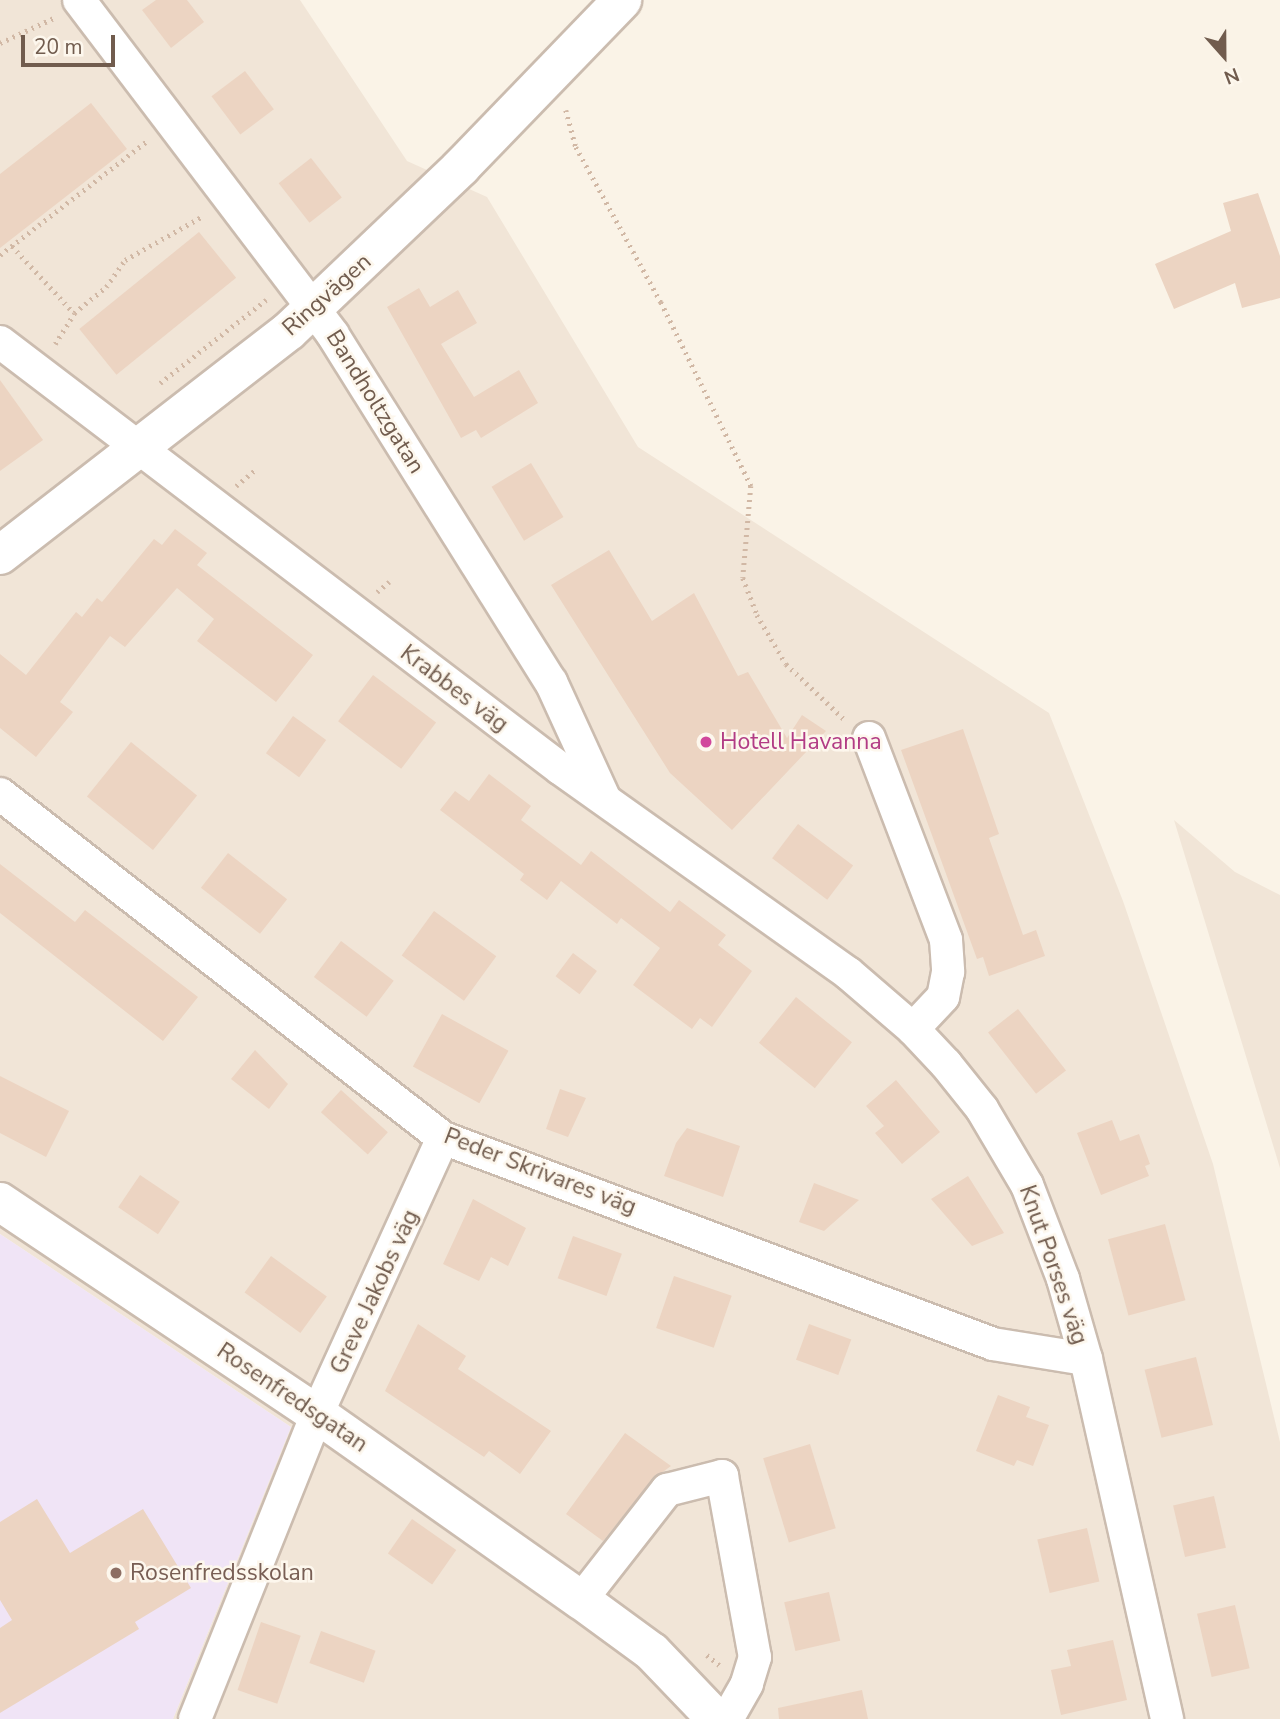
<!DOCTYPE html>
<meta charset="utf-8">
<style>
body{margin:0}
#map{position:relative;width:1280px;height:1719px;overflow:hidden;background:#faf3e7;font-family:"Nunito Sans",sans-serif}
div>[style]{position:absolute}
.residential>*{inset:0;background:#f1e5d7}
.education>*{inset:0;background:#f0e4f6}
.building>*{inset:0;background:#ecd4c2;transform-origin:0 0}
.path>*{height:4.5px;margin-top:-2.25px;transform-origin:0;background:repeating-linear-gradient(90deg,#d1b8a5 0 2px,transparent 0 7px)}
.roads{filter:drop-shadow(2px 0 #cbbcaf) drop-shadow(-2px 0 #cbbcaf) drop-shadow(0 2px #cbbcaf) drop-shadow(0 -2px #cbbcaf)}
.minor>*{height:32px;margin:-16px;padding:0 16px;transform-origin:16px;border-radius:16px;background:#fff}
.tertiary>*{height:38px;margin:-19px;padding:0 19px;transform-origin:19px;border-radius:19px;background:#fff}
.dots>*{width:19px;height:19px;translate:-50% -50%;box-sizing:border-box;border:4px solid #fdf7ed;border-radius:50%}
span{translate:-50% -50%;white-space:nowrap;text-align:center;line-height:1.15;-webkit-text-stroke:5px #fdf7ed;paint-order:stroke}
.street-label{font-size:23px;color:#715c4e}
.hotel-label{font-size:23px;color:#b23c85}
.left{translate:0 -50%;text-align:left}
.education-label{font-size:23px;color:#785e54}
.north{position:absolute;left:1189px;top:21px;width:70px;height:70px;-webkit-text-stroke:5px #fdf7ed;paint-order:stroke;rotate:159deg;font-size:19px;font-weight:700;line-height:28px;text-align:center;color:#715c4e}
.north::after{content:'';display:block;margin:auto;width:24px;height:32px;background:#715c4e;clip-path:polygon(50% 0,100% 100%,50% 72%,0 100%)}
.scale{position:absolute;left:21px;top:35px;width:94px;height:32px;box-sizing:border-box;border:4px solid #715c4e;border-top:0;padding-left:9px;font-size:21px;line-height:24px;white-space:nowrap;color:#715c4e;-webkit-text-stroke:5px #fdf7ed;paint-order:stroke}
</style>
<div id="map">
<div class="residential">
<div style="clip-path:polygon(0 0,300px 0,407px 161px,487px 197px,638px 447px,1049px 713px,1123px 901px,1213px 1164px,1280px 1442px,1280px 1719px,173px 1719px,291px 1427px,0 1234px)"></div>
<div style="clip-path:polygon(1174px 820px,1235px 872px,1280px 895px,1280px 1168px)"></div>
</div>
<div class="education">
<div style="clip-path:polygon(0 1234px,291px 1427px,173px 1719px,0 1719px)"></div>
</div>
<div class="building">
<div style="clip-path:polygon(156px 0,187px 0,204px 22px,171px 48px,142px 10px)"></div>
<div style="left:245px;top:71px;width:48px;height:42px;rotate:53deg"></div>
<div style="clip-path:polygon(91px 103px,127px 149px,0 248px,0 174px)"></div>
<div style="left:311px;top:158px;width:50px;height:41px;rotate:52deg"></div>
<div style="clip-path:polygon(1258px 193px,1280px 256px,1280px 298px,1242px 308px,1235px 283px,1174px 309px,1155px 264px,1231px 231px,1223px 203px)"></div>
<div style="left:199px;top:232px;width:59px;height:154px;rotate:51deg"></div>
<div style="clip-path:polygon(419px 288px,430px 307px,458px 290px,477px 323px,441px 344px,474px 397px,519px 370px,538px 403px,481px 438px,476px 430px,461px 438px,387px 307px)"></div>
<div style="clip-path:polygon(0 380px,43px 440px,0 471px)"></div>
<div style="left:531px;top:463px;width:63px;height:46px;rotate:59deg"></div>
<div style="clip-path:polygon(175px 529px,207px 553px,197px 565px,313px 655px,276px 702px,197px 641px,214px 619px,177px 588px,125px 647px,110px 636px,60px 702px,73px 712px,36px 757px,0 728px,0 654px,26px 675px,76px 612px,82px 617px,97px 598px,102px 602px,154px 539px,162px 545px)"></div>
<div style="clip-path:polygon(609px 550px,652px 621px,694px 593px,738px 676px,748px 672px,787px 738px,802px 715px,826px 731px,732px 830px,670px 773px,551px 585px)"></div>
<div style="left:373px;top:675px;width:79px;height:58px;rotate:37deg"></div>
<div style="left:293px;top:716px;width:41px;height:46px;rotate:36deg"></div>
<div style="clip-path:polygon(963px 729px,999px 834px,989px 838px,1023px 935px,1036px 930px,1045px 956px,989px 976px,983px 957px,977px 959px,901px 750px)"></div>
<div style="left:131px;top:742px;width:85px;height:70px;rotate:39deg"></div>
<div style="clip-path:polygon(489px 774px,531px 806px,521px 820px,581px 865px,591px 851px,670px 912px,679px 900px,726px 935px,718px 945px,752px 971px,712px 1027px,700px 1018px,692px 1029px,633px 985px,660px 948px,621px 918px,617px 924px,561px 881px,547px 900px,520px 880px,524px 874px,440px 810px,455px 791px,469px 801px)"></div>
<div style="left:798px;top:824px;width:69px;height:43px;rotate:37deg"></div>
<div style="left:228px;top:853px;width:75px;height:44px;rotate:38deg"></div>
<div style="clip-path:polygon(0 864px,75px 922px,85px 910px,198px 997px,163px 1041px,0 913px)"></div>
<div style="left:434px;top:911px;width:77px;height:55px;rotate:36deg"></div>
<div style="left:341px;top:941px;width:66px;height:45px;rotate:37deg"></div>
<div style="left:573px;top:953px;width:30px;height:29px;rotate:37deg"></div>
<div style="left:796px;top:997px;width:72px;height:59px;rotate:39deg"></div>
<div style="left:1018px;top:1009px;width:78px;height:38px;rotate:52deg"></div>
<div style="left:442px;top:1014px;width:76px;height:60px;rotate:29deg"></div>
<div style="clip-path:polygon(255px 1050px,288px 1084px,269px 1109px,231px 1079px)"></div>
<div style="clip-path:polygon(0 1076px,69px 1111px,46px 1157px,0 1133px)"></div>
<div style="clip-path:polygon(896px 1080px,940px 1132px,902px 1164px,875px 1133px,884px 1126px,866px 1106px)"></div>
<div style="clip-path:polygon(560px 1089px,586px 1098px,568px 1137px,546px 1129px)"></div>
<div style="left:341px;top:1090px;width:63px;height:30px;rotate:42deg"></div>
<div style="clip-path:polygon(1112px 1120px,1120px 1141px,1139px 1134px,1150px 1164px,1145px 1166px,1149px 1176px,1101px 1195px,1077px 1133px)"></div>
<div style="clip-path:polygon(687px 1128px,740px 1146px,723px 1197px,664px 1176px,676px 1143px)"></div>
<div style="left:140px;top:1175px;width:48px;height:39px;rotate:34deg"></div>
<div style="clip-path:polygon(968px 1176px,1004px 1233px,972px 1246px,931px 1199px)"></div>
<div style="clip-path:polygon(814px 1183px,859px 1200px,824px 1231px,799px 1222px)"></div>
<div style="clip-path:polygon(473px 1199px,526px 1228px,508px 1266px,491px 1257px,479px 1281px,443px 1264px)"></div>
<div style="left:1165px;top:1224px;width:79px;height:59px;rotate:75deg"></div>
<div style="left:573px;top:1236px;width:52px;height:45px;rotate:20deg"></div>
<div style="left:271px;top:1256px;width:69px;height:45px;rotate:36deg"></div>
<div style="left:674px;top:1276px;width:61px;height:55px;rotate:19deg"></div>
<div style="clip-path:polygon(418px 1324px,466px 1356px,458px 1369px,551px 1431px,520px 1474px,489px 1451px,484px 1457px,385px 1391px)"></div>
<div style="left:809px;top:1324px;width:45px;height:38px;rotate:20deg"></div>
<div style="left:1196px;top:1357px;width:70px;height:53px;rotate:76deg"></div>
<div style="clip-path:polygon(998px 1395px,1030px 1407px,1026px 1417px,1049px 1425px,1033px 1466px,1017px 1460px,1014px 1466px,976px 1451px)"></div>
<div style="clip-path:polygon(625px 1433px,671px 1466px,653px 1479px,603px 1541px,566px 1514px)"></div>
<div style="left:810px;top:1444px;width:88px;height:49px;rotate:73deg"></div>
<div style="left:1214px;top:1496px;width:53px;height:42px;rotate:77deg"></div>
<div style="clip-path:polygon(37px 1499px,70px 1553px,143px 1509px,191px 1588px,135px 1622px,139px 1629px,0 1713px,0 1628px,12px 1620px,0 1600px,0 1522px)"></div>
<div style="left:412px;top:1519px;width:54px;height:42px;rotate:35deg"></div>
<div style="left:1087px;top:1528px;width:55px;height:51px;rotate:77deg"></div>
<div style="left:829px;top:1592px;width:50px;height:46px;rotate:77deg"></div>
<div style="left:1235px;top:1605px;width:65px;height:39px;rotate:77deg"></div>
<div style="left:261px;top:1622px;width:42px;height:72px;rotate:19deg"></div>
<div style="left:321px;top:1631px;width:58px;height:34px;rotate:20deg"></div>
<div style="clip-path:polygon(1113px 1640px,1127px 1700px,1061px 1715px,1051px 1670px,1071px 1666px,1067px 1650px)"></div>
<div style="clip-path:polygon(862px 1690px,868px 1719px,779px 1719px,778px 1708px)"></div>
</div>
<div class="path">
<div style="left:0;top:43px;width:62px;rotate:-24.9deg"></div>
<div style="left:566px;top:110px;width:38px;rotate:75deg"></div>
<div style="left:576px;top:147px;width:177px;rotate:61.3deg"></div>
<div style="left:661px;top:302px;width:205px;rotate:63.9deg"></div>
<div style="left:751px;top:486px;width:92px;rotate:95deg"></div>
<div style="left:743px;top:578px;width:40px;rotate:69deg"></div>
<div style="left:757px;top:615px;width:57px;rotate:59.4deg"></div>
<div style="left:786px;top:664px;width:81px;rotate:43.5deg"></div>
<div style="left:12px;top:246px;width:91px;rotate:47.2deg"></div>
<div style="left:0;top:255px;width:186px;rotate:-37.8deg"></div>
<div style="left:55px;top:344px;width:36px;rotate:-58deg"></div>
<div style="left:74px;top:313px;width:41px;rotate:-39.1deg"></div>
<div style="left:106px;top:287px;width:33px;rotate:-55deg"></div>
<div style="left:125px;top:260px;width:90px;rotate:-29.4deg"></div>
<div style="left:160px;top:383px;width:135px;rotate:-38.1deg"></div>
<div style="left:236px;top:486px;width:25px;rotate:-40deg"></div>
<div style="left:377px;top:592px;width:16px;rotate:-40deg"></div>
<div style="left:707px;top:1655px;width:19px;rotate:39deg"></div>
</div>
<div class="roads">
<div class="minor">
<div style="left:79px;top:0;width:420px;rotate:52.8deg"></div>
<div style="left:333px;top:335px;width:410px;rotate:57.9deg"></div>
<div style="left:551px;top:682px;width:128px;rotate:65.4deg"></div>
<div style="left:0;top:342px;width:705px;rotate:37.28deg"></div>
<div style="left:561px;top:769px;width:352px;rotate:35.4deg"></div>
<div style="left:848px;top:973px;width:86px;rotate:40.7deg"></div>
<div style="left:913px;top:1029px;width:48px;rotate:46.7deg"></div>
<div style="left:946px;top:1064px;width:58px;rotate:51.3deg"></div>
<div style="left:982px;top:1109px;width:88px;rotate:59.4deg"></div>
<div style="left:1027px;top:1185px;width:101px;rotate:69deg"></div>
<div style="left:1063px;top:1279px;width:83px;rotate:74deg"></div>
<div style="left:1086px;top:1359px;width:369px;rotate:77.3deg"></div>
<div style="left:869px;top:738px;width:216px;rotate:69.1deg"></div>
<div style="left:946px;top:940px;width:32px;rotate:86deg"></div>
<div style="left:948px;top:972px;width:25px;rotate:101deg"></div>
<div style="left:943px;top:997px;width:44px;rotate:133.2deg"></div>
<div style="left:0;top:794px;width:561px;rotate:37.83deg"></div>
<div style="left:443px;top:1138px;width:587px;rotate:20.53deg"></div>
<div style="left:993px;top:1344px;width:94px;rotate:9.2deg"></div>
<div style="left:581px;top:1600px;width:140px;rotate:-52deg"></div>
<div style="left:667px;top:1490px;width:57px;rotate:-14.3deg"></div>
<div style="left:722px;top:1476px;width:184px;rotate:79.7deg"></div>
<div style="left:755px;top:1657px;width:28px;rotate:107deg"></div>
<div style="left:747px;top:1684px;width:40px;rotate:119.7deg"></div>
<div style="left:195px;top:1719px;width:328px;rotate:-68.2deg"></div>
<div style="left:317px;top:1414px;width:303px;rotate:-65.5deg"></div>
</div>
<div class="tertiary">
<div style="left:0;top:555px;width:366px;rotate:-37.8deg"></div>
<div style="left:289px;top:331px;width:238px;rotate:-43.6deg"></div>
<div style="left:461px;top:167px;width:232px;rotate:-46deg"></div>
<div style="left:0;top:1202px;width:381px;rotate:33.8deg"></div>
<div style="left:317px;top:1414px;width:323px;rotate:35.2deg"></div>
<div style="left:581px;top:1600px;width:88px;rotate:36.2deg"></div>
<div style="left:652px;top:1652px;width:93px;rotate:46.3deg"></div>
</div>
</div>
<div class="dots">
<div style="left:706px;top:742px;background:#d1479c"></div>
<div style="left:116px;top:1573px;background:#8d6e63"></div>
</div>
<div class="street-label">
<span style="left:327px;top:295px;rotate:-42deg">Ringvägen</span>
<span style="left:375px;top:402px;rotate:58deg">Bandholtzgatan</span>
<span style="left:454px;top:689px;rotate:37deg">Krabbes väg</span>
<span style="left:540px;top:1172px;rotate:21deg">Peder Skrivares väg</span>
<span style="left:1053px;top:1265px;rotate:71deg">Knut Porses väg</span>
<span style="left:375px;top:1292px;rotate:-65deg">Greve Jakobs väg</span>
<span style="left:292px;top:1398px;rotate:34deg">Rosenfredsgatan</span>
</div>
<div class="hotel-label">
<span class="left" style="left:720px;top:742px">Hotell Havanna</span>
</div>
<div class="education-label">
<span class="left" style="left:130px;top:1573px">Rosenfredsskolan</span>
</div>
<div class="north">N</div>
<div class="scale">20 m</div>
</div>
